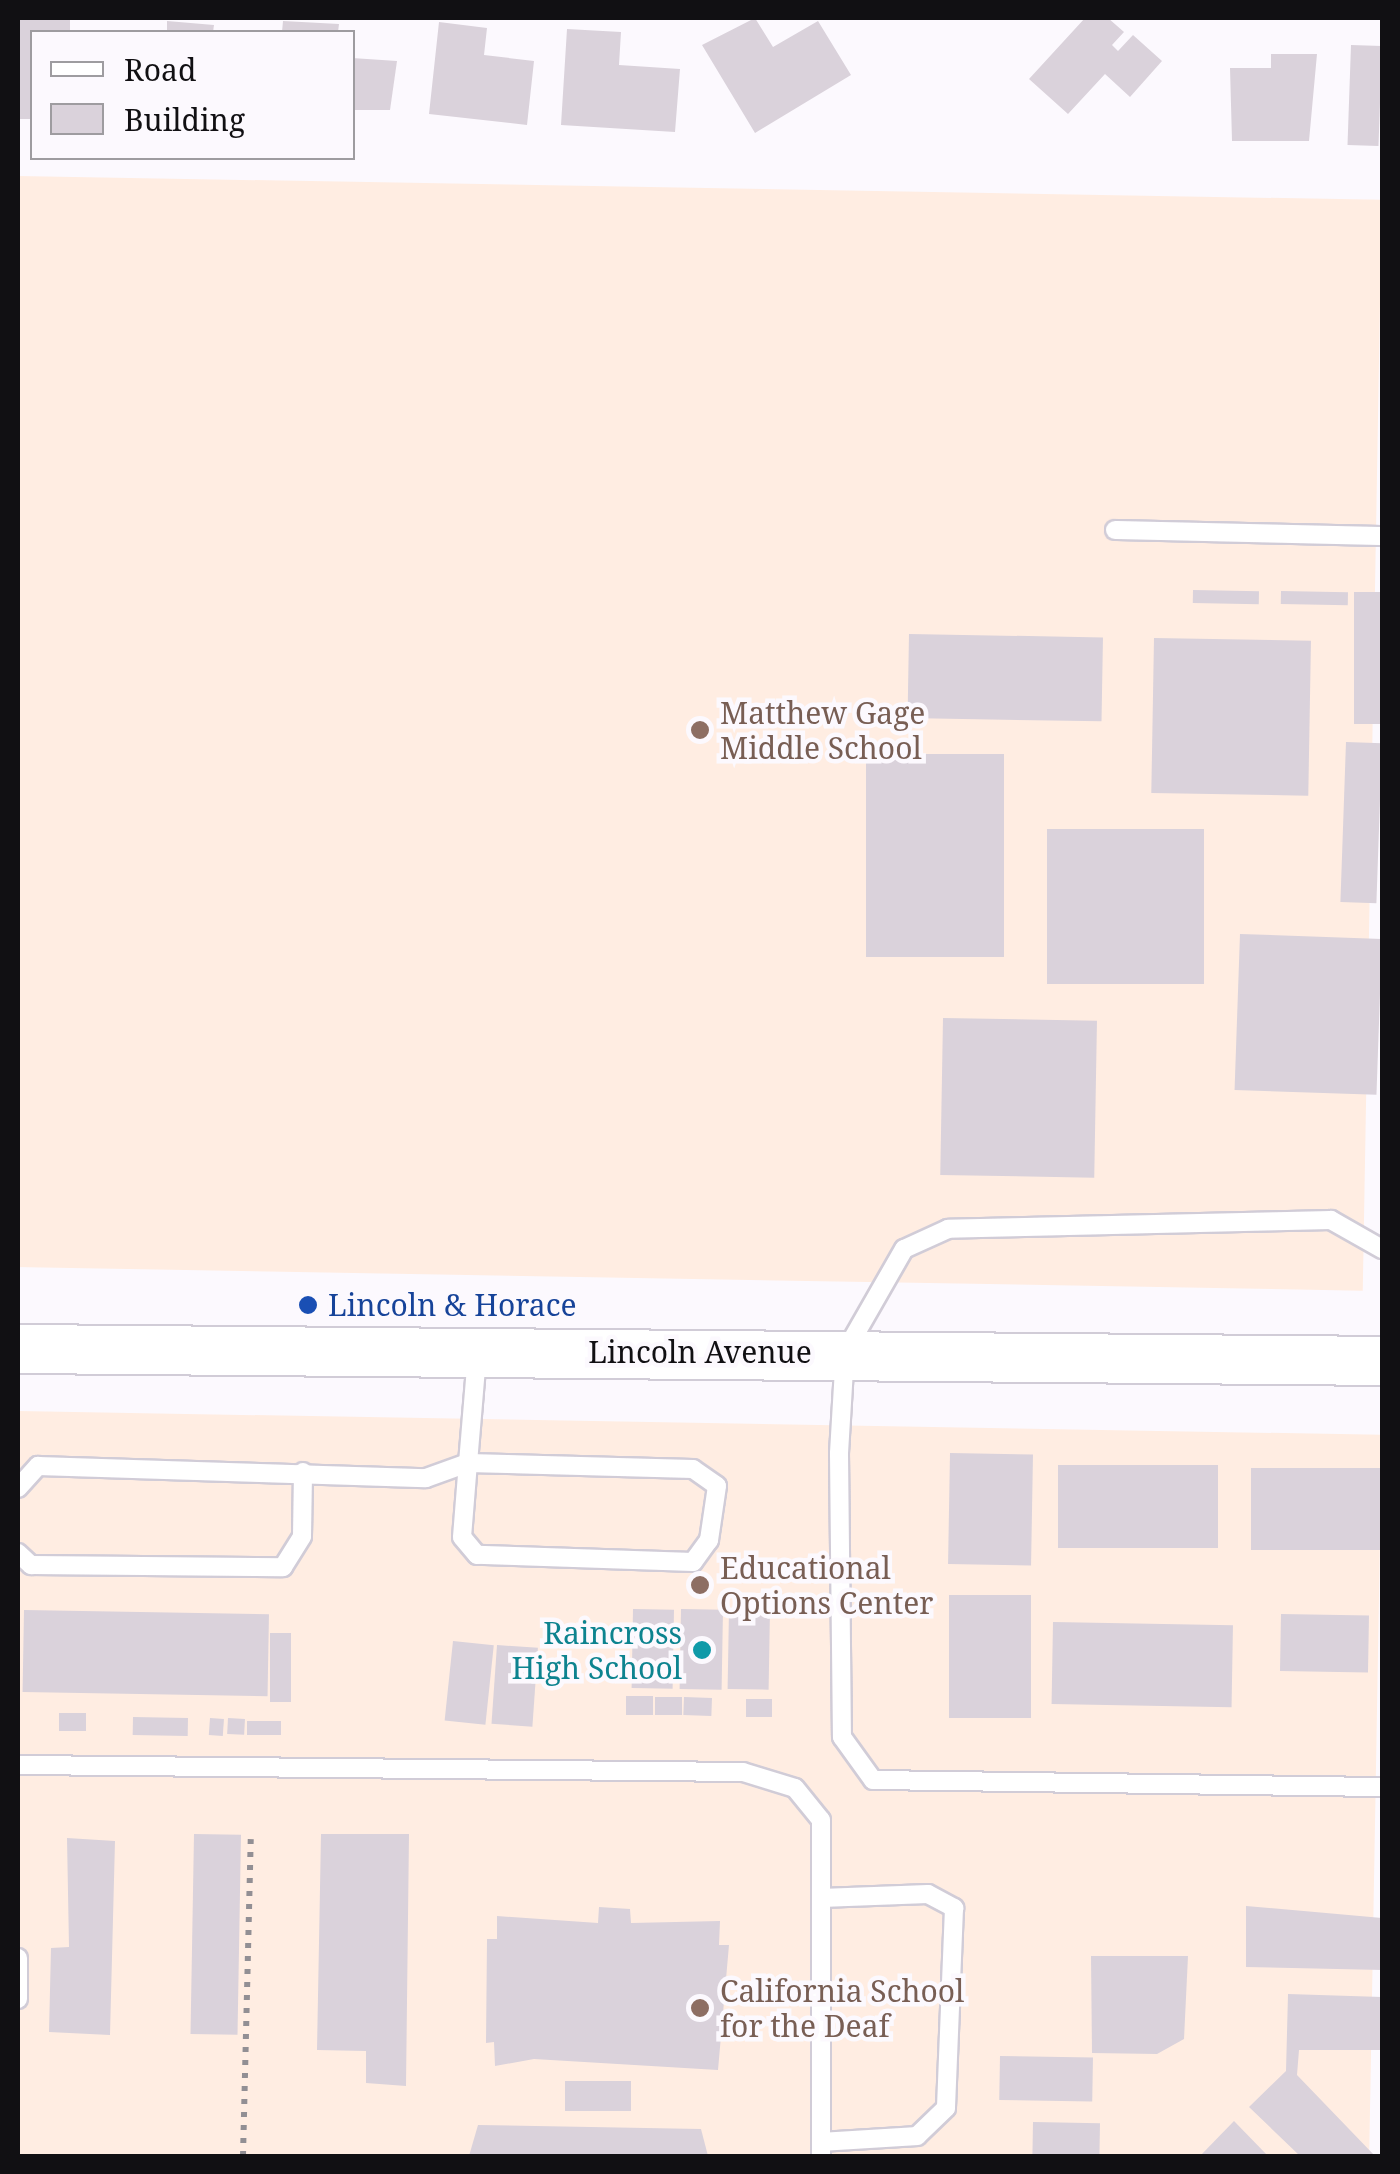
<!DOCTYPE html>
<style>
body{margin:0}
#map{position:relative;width:1400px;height:2174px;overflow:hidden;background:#fcf9fe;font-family:"Noto Serif",serif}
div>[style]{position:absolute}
.education>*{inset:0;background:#ffede2;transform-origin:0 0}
.building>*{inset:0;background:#dad2db;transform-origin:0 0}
.path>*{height:6px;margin-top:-3px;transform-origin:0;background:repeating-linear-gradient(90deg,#928f94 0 5px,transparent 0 13px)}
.roads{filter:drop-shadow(2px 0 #d1ccd7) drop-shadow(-2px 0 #d1ccd7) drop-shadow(0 2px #d1ccd7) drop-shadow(0 -2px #d1ccd7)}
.lane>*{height:18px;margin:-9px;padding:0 9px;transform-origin:9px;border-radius:9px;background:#fff}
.secondary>*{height:48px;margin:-24px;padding:0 24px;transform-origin:24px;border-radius:24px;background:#fff}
.dots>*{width:28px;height:28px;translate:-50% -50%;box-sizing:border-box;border:5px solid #fcf9fe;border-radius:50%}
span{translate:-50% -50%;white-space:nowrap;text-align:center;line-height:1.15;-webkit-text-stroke:9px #fcf9fe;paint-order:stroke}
.education-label{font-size:30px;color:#785e54}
.left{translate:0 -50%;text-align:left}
.transit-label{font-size:30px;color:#164399}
.street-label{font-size:30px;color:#111013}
.culture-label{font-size:30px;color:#0d838f}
.right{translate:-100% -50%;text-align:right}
.frame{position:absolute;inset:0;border:20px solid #111013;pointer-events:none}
.legend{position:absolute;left:30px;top:30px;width:325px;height:130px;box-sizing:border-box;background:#fcf9fe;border:2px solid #9e9ca0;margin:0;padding:12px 18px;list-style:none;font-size:30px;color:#111013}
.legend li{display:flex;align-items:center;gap:20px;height:50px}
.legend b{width:50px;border:2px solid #9e9ca0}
</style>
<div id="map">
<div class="education">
<i style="left:18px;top:176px;width:1364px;height:1091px;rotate:1deg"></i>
<i style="left:18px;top:1411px;width:1364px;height:745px;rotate:1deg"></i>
</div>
<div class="building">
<i style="clip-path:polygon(18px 18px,70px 19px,70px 32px,32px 32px,32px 119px,18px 119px)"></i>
<i style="clip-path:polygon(755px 18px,773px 47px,818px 21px,851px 75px,755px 133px,702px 45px)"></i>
<i style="clip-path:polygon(1085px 18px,1108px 18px,1124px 32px,1112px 45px,1118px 51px,1133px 35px,1162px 61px,1130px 97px,1105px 74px,1068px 114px,1029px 79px)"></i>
<i style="clip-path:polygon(167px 21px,214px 25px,213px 32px,167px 32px)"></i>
<i style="clip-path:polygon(283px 21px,339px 24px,338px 32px,282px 32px)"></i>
<i style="clip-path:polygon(439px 22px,487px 28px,484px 55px,534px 61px,527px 125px,429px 114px)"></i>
<i style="clip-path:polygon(567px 29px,621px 32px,619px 65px,680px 69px,675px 132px,561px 125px)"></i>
<i style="left:1351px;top:45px;width:31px;height:100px;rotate:2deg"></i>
<i style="clip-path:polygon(1271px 54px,1317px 54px,1309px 141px,1232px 141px,1230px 68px,1271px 68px)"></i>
<i style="clip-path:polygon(352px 58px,397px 61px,390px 110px,352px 110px)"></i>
<i style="left:1193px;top:590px;width:66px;height:13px;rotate:1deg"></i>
<i style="left:1281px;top:591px;width:67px;height:13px;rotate:1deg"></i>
<i style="left:1354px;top:592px;width:28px;height:132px"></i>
<i style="left:909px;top:634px;width:194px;height:84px;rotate:1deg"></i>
<i style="left:1154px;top:638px;width:157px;height:155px;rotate:1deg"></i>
<i style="left:1346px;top:742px;width:36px;height:160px;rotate:2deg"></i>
<i style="left:866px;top:754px;width:138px;height:203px"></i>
<i style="left:1047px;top:829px;width:157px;height:155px"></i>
<i style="left:1240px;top:934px;width:142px;height:156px;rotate:2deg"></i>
<i style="left:943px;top:1018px;width:154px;height:157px;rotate:1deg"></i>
<i style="left:950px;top:1453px;width:83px;height:111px;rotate:1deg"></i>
<i style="left:1058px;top:1465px;width:160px;height:83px"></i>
<i style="left:1251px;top:1468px;width:131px;height:82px"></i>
<i style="left:949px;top:1595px;width:82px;height:123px"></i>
<i style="left:633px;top:1609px;width:41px;height:79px;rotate:1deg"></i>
<i style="left:681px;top:1609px;width:42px;height:80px;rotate:1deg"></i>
<i style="left:729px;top:1609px;width:41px;height:80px;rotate:1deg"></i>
<i style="left:24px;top:1610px;width:245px;height:82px;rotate:1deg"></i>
<i style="left:1281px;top:1614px;width:88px;height:57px;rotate:1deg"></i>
<i style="left:1053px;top:1622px;width:180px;height:82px;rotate:1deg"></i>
<i style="left:270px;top:1633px;width:21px;height:69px"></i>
<i style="left:453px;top:1641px;width:41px;height:80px;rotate:6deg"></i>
<i style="left:497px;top:1645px;width:41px;height:79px;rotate:4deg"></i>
<i style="left:626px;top:1696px;width:27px;height:19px"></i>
<i style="left:655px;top:1697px;width:27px;height:18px"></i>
<i style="left:684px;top:1697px;width:28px;height:18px;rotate:2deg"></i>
<i style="left:746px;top:1699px;width:26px;height:18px"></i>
<i style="left:59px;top:1713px;width:27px;height:18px"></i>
<i style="left:133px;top:1717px;width:55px;height:18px;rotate:1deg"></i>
<i style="left:210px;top:1718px;width:14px;height:17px;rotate:4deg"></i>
<i style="left:228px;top:1718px;width:17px;height:16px;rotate:3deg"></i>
<i style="left:247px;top:1721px;width:34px;height:14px"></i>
<i style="left:194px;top:1834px;width:47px;height:200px;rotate:1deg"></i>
<i style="clip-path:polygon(321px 1834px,409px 1834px,406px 2086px,366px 2083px,366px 2051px,317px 2050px)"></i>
<i style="clip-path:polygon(67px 1838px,115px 1841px,110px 2035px,49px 2032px,51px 1948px,69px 1947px)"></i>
<i style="clip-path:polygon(1246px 1906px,1382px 1918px,1382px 1970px,1246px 1967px)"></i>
<i style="clip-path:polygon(599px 1907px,630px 1909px,631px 1923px,720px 1921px,719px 1945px,729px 1945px,718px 2070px,534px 2059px,495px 2066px,494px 2042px,486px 2043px,487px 1939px,497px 1939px,497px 1916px,598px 1923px)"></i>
<i style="clip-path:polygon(1091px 1956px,1188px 1956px,1184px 2039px,1157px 2054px,1092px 2053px)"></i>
<i style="clip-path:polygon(1288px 1994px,1382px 1997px,1382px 2050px,1299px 2050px,1297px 2075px,1375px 2156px,1300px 2156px,1249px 2107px,1286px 2071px)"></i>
<i style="left:1000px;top:2056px;width:93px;height:44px;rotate:1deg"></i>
<i style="left:565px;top:2081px;width:66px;height:30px"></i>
<i style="clip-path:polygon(1234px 2121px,1268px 2156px,1200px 2156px)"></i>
<i style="left:1033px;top:2122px;width:67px;height:34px;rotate:1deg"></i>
<i style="clip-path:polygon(478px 2125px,701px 2129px,708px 2156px,469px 2156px)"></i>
</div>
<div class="path">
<i style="left:243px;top:2156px;width:317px;rotate:-88.6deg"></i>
</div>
<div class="roads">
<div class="lane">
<i style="left:1115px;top:530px;width:267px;rotate:1.3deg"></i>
<i style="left:1382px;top:1249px;width:59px;rotate:-150.4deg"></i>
<i style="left:1331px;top:1220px;width:383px;rotate:178.7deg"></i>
<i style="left:948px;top:1229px;width:48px;rotate:155.6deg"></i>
<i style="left:904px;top:1249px;width:119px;rotate:119.8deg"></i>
<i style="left:845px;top:1352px;width:102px;rotate:93.4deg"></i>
<i style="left:839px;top:1454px;width:283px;rotate:89.4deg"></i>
<i style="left:842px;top:1737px;width:53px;rotate:54.2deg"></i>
<i style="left:873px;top:1780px;width:509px;rotate:0.79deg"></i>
<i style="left:18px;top:1488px;width:30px;rotate:-48deg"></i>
<i style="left:38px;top:1466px;width:388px;rotate:1.8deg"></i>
<i style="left:426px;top:1478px;width:45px;rotate:-19.7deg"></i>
<i style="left:468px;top:1463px;width:225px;rotate:1.5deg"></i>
<i style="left:693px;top:1469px;width:29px;rotate:35deg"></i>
<i style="left:717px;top:1486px;width:55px;rotate:98.4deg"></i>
<i style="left:709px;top:1540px;width:27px;rotate:126deg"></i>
<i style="left:693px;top:1562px;width:216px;rotate:-178.1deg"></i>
<i style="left:477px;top:1555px;width:23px;rotate:-130deg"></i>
<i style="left:462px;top:1537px;width:74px;rotate:-85.4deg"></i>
<i style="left:468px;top:1463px;width:107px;rotate:-85.2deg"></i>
<i style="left:18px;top:1553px;width:18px;rotate:43deg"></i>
<i style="left:31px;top:1565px;width:252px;rotate:0.5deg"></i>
<i style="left:283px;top:1567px;width:36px;rotate:-58deg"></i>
<i style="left:302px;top:1536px;width:64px;rotate:-89.1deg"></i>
<i style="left:18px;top:1765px;width:725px;rotate:0.55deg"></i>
<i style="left:743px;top:1772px;width:54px;rotate:17.1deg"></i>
<i style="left:795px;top:1788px;width:41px;rotate:50.9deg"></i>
<i style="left:821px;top:1820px;width:336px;rotate:90deg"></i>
<i style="left:821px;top:1898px;width:107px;rotate:-2.1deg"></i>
<i style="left:928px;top:1894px;width:30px;rotate:28deg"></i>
<i style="left:954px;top:1908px;width:200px;rotate:92.3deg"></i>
<i style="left:946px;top:2108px;width:40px;rotate:136deg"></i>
<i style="left:917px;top:2136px;width:96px;rotate:176.4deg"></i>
<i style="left:18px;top:1958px;width:41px;rotate:90deg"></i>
</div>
<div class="secondary">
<i style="left:18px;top:1349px;width:1364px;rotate:0.5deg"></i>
</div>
</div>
<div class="dots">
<i style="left:700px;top:730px;background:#8d6e63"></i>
<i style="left:308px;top:1305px;background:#1a4fb4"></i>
<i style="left:700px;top:1585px;background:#8d6e63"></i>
<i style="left:702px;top:1650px;background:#0f9aa8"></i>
<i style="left:700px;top:2008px;background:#8d6e63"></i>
</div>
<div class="education-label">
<span class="left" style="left:720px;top:730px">Matthew Gage<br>Middle School</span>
<span class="left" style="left:720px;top:1585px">Educational<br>Options Center</span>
<span class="left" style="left:720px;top:2008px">California School<br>for the Deaf</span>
</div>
<div class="transit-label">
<span class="left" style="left:328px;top:1305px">Lincoln &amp; Horace</span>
</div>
<div class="street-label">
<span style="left:700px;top:1352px">Lincoln Avenue</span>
</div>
<div class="culture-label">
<span class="right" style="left:682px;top:1650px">Raincross<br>High School</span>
</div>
<div class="frame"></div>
<ul class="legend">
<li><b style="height:12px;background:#fff"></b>Road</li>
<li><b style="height:28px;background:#dad2db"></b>Building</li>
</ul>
</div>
